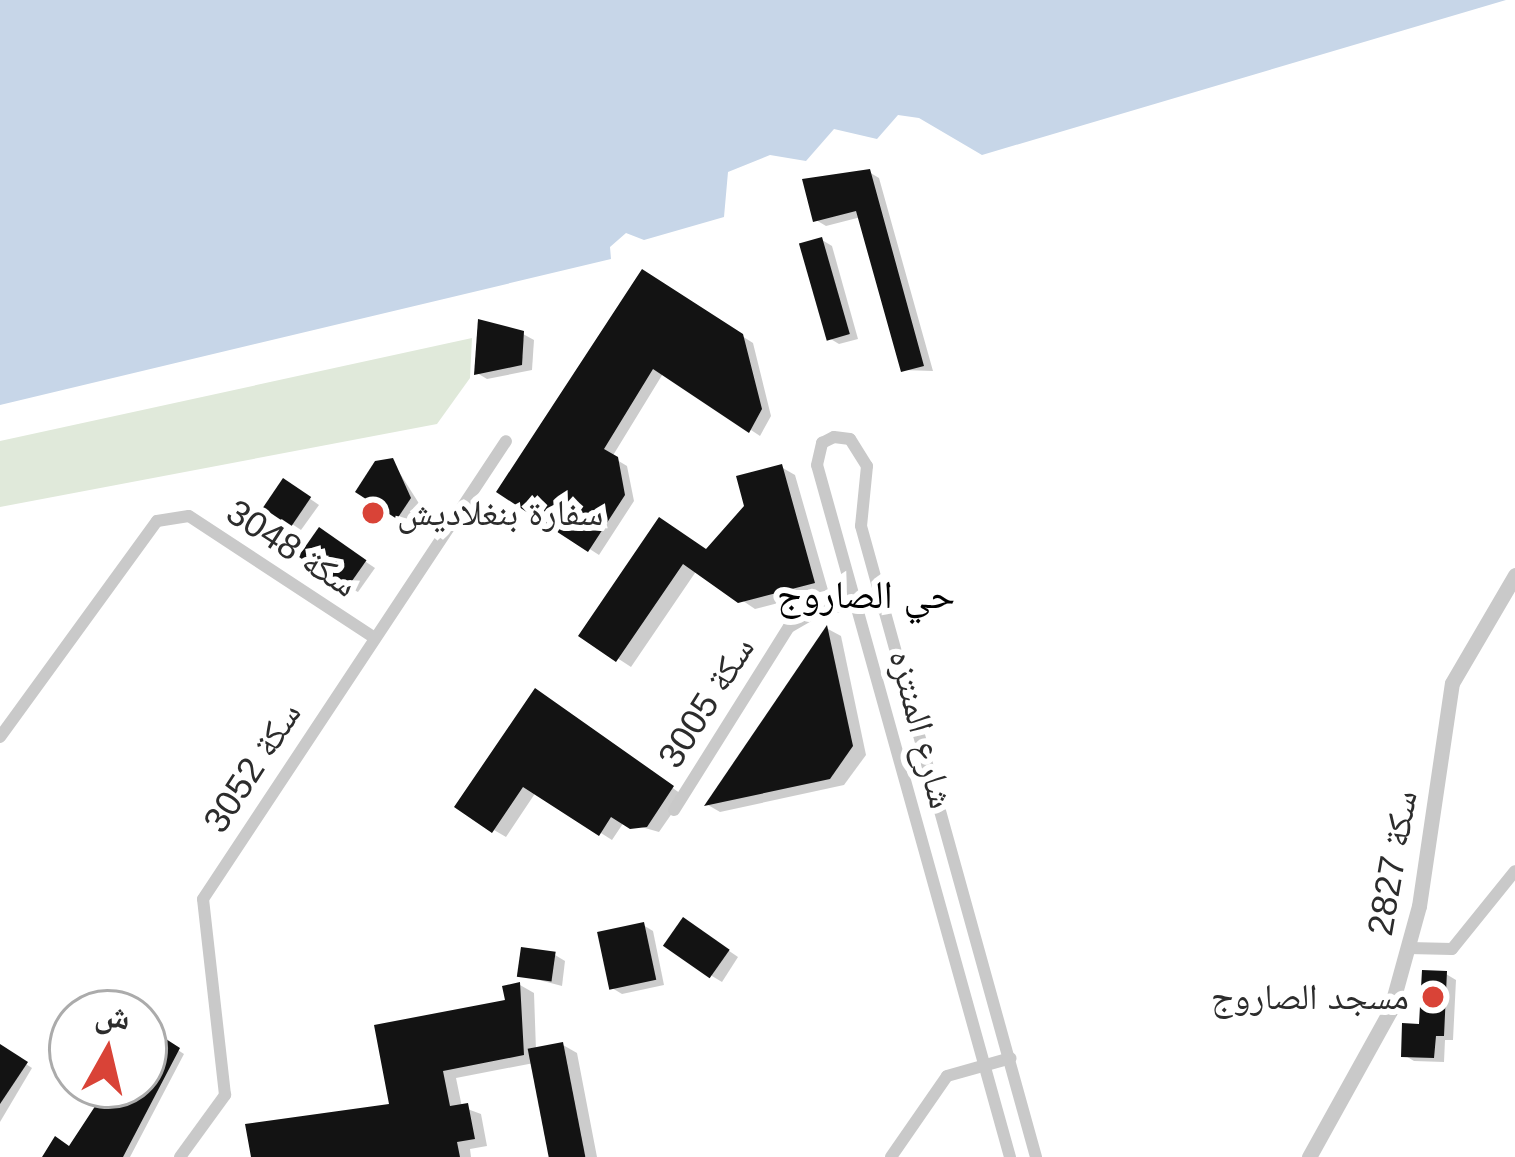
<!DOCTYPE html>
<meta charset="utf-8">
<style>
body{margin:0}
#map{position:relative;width:1515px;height:1157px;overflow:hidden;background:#fff;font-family:Arial,"Noto Naskh Arabic",sans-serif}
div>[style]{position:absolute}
.green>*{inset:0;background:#e0e9da}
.water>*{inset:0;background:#c7d6e8}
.shadow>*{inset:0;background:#0003}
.building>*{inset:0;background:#131313;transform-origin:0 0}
.minor>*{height:12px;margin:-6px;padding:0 6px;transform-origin:6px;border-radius:6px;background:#c9c9c9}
.tertiary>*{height:15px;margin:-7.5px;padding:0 7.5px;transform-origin:7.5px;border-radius:7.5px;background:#c9c9c9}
.dots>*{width:33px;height:33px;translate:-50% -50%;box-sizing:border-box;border:6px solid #fff;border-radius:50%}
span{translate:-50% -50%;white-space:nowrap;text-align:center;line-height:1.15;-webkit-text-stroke:12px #fff;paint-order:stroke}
.poi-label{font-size:36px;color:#2c2c2c}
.left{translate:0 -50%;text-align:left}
.right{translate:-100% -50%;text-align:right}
.street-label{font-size:36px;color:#2c2c2c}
.neighbourhood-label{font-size:39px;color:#000}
.north{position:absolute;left:48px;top:989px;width:120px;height:120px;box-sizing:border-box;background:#fff;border:3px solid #ababab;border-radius:50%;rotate:8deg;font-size:33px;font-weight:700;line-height:48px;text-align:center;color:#2c2c2c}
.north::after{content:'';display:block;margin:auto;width:42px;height:54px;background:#d94337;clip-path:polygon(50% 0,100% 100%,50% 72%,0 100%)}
</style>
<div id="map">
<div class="green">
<i style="clip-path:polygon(472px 338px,470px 378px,437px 424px,0 507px,0 441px)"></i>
</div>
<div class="water">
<i style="clip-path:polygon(0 0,1506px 0,982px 155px,919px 118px,898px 115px,877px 139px,834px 129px,806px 161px,770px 155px,728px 172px,724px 217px,644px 240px,626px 233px,610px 247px,611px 259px,0 405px)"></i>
</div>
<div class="shadow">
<i style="clip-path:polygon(869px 172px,879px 178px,933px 371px,903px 370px,861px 217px,826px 226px,816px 220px)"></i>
<i style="clip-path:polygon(822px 240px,832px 246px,858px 339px,839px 344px,829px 338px)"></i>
<i style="clip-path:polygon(643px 273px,753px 343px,771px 416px,760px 436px,664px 372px,612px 457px,627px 466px,634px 501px,599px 555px,500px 491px)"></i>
<i style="clip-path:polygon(523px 334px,534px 340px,532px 370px,487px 379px,477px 373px)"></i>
<i style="clip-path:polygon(392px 461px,420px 505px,409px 522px,359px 491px)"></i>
<i style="clip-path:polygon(781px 467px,795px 475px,828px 590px,755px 609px,697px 570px,631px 667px,582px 635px,660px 521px,708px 552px)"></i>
<i style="clip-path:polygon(293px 487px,319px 505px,301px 530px,292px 524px)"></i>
<i style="clip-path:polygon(329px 537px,375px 568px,358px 592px,348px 587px)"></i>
<i style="clip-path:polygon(828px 629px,841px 636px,866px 755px,844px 785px,720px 812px,708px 805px)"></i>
<i style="clip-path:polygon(547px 699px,684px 796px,659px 832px,624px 822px,612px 840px,536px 792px,506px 837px,494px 830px)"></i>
<i style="clip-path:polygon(643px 925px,653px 931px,664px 985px,622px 994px,612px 988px)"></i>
<i style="clip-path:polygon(694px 927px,738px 957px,722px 982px,712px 976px)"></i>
<i style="clip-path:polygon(555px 955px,565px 961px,562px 986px,520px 975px)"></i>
<i style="clip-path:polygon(1446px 974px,1456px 980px,1453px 1040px,1445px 1040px,1444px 1062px,1414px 1061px,1404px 1055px)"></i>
<i style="clip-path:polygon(520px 985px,534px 993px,536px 1050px,563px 1045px,577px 1053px,597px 1157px,553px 1157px,534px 1063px,456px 1078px,462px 1107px,481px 1114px,487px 1146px,470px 1149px,471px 1157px,254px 1157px,392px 1106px)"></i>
<i style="clip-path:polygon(144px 1028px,184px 1054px,130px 1157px,45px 1157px,70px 1149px,110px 1085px,144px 1085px)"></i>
<i style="clip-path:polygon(0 1047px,32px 1068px,0 1122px)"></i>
</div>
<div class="building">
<i style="clip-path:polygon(870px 169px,924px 366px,901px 372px,856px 211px,813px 222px,802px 179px)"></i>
<i style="left:822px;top:237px;width:101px;height:24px;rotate:74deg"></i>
<i style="clip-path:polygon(642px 269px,743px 334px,762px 409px,749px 433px,653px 369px,604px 449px,618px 457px,625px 495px,588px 552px,496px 492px)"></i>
<i style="clip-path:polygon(478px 319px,524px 331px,522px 365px,474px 375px)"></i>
<i style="clip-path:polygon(393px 458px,411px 498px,397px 519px,355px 492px,375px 461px)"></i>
<i style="clip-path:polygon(782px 464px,815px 583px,738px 603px,683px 564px,616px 662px,578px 636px,659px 517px,706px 549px,744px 506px,736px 476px)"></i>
<i style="left:283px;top:478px;width:34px;height:36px;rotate:34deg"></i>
<i style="left:319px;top:527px;width:58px;height:36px;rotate:35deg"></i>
<i style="clip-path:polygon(827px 625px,853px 746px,830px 779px,704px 806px)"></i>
<i style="clip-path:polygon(535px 688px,674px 786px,647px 827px,630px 829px,611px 817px,599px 836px,523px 787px,492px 833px,454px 807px)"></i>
<i style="left:683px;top:917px;width:57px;height:35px;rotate:35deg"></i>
<i style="left:644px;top:922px;width:59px;height:48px;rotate:78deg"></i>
<i style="left:521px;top:947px;width:35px;height:30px;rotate:8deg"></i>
<i style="clip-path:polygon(1422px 970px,1447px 971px,1444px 1036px,1436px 1036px,1434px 1058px,1401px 1057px,1402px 1023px,1419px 1024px)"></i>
<i style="clip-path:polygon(520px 982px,524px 1055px,443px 1071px,450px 1106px,468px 1103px,475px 1139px,457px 1142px,460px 1157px,251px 1157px,245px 1124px,389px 1104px,374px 1025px,505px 1000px,502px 986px)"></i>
<i style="clip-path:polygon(144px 1025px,180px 1048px,123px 1157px,42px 1157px,55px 1136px,69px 1146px,109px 1085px,144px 1085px)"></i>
<i style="left:563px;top:1042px;width:117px;height:36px;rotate:79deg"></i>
<i style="clip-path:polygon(0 1044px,28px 1062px,0 1104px)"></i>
</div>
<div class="minor">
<i style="left:0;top:737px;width:267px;rotate:-54deg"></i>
<i style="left:157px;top:521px;width:32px;rotate:-9deg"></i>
<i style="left:189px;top:516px;width:220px;rotate:33.3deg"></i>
<i style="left:674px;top:810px;width:216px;rotate:-57.9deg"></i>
<i style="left:789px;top:627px;width:34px;rotate:-30deg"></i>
<i style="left:819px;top:610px;width:38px;rotate:-11deg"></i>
<i style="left:856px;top:603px;width:29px;rotate:12deg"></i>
<i style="left:1409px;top:948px;width:43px;rotate:1.3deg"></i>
<i style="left:1452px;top:949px;width:100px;rotate:-51.1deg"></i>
<i style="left:180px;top:1157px;width:77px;rotate:-54deg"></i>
<i style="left:225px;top:1095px;width:197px;rotate:-96.4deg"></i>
<i style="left:203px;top:899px;width:549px;rotate:-56.51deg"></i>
<i style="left:891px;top:1157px;width:98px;rotate:-55.3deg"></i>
<i style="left:947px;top:1076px;width:66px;rotate:-15.7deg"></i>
<i style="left:1010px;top:1157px;width:718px;rotate:-105.58deg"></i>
<i style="left:817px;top:465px;width:23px;rotate:-77deg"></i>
<i style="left:822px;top:443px;width:13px;rotate:-27deg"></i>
<i style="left:834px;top:437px;width:16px;rotate:7deg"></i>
<i style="left:850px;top:439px;width:32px;rotate:58deg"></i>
<i style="left:867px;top:466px;width:60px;rotate:95.7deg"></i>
<i style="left:861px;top:526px;width:655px;rotate:74.5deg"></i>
</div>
<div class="tertiary">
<i style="left:1309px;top:1157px;width:167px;rotate:-61deg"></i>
<i style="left:1390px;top:1011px;width:109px;rotate:-74.6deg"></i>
<i style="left:1419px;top:906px;width:225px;rotate:-81.6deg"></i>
<i style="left:1452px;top:683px;width:125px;rotate:-59.7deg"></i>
</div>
<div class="dots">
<i style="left:373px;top:513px;background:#d94337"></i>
<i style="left:1433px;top:997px;background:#d94337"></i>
</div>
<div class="poi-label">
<span class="left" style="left:397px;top:513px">سفارة بنغلاديش</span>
<span class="right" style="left:1409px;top:997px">مسجد الصاروج</span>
</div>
<div class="street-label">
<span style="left:292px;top:548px;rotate:33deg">سكة 3048</span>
<span style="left:706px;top:702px;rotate:-58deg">سكة 3005</span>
<span style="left:922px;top:729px;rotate:75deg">شارع المنتزه</span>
<span style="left:252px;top:767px;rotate:-57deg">سكة 3052</span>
<span style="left:1392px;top:863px;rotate:-80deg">سكة 2827</span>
</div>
<div class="neighbourhood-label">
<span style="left:866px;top:595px">حي الصاروج</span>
</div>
<div class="north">ش</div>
</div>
